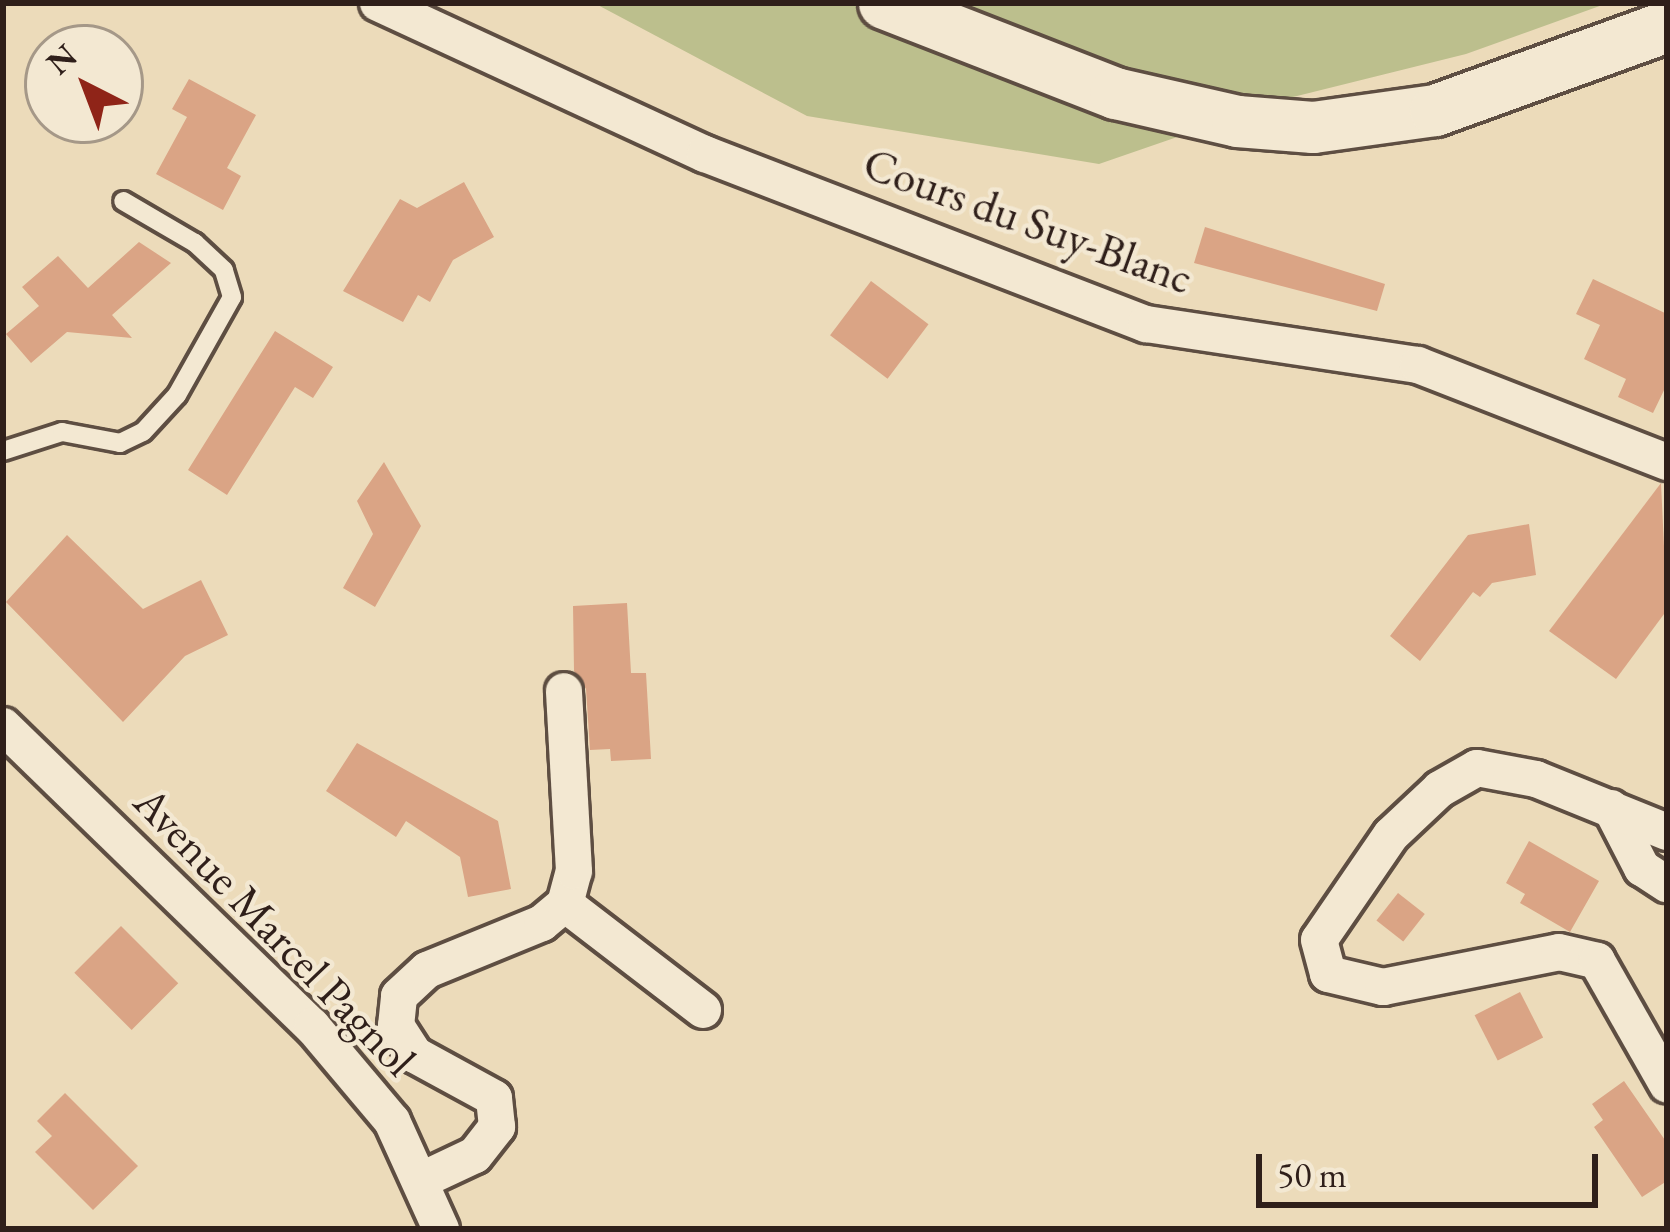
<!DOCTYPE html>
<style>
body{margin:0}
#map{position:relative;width:1670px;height:1232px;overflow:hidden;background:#ecdbba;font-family:"EB Garamond",serif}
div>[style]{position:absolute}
.green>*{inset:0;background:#bcbf8d}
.building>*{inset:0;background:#daa485;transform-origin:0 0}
.roads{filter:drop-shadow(3px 0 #5e4e42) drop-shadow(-3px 0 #5e4e42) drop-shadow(0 3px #5e4e42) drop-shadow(0 -3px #5e4e42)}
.lane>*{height:18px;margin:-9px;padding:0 9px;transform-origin:9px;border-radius:9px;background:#f3e8d2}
.street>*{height:36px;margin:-18px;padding:0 18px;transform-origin:18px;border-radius:18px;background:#f3e8d2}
.secondary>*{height:51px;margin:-25.5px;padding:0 25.5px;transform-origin:25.5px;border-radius:25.5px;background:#f3e8d2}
span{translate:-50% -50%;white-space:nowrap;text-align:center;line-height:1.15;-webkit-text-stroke:9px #f3e8d2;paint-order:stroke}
.street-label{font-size:45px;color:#2f1f1a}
.frame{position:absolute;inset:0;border:6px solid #2f1f1a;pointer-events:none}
.north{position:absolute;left:24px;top:24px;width:120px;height:120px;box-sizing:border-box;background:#f3e8d2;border:3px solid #a59888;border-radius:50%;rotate:318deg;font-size:33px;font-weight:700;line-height:48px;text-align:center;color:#2f1f1a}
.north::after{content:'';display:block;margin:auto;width:42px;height:54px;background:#8f2418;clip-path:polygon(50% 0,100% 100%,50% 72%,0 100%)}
.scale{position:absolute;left:1256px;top:1154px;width:342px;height:54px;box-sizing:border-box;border:6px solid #2f1f1a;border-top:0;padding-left:15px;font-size:36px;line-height:42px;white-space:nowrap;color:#2f1f1a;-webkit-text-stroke:9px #f3e8d2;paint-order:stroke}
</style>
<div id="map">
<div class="green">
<i style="clip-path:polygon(594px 3px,1608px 3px,1466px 54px,1293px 97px,1099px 164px,807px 116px)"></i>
</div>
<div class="building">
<i style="clip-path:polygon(189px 79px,256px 115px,227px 168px,241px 176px,223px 210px,156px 174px,187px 117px,172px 109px)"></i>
<i style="clip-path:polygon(464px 182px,494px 237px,453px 260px,430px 302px,418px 295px,403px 322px,343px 291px,400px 199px,417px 208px)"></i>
<i style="clip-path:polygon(1205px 227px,1385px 284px,1377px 311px,1194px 263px)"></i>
<i style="clip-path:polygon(139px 242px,171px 263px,112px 315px,132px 338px,67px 332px,31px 363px,6px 334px,39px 306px,22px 287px,58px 256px,88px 288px)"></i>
<i style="clip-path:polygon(1593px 279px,1667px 314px,1667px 384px,1653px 413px,1618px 397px,1626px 379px,1584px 359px,1600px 325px,1576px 314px)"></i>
<i style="left:871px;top:281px;width:72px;height:68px;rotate:37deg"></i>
<i style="clip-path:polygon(275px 331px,333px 367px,313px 398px,295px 387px,227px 495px,188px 470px)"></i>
<i style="clip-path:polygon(384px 462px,421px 526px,375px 607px,343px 588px,373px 534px,357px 501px)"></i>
<i style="clip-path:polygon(1661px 483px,1667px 610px,1616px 679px,1549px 631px)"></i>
<i style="clip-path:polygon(1529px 524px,1536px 575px,1492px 583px,1480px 597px,1473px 592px,1420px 661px,1390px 636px,1468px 535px)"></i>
<i style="clip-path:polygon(67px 535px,143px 609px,201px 580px,228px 635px,185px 656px,123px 722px,6px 602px)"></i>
<i style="clip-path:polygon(627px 603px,631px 673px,646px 673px,651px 759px,611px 761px,610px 749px,590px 750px,586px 689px,574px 671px,573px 606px)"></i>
<i style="clip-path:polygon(357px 743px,498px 821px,511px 889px,468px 897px,460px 857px,406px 821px,396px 837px,326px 791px)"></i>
<i style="clip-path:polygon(1529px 841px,1599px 881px,1570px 932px,1520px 903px,1525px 894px,1506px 883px)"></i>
<i style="left:1398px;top:893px;width:34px;height:35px;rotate:38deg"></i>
<i style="left:121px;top:926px;width:81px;height:66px;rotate:45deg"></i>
<i style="left:1520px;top:992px;width:51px;height:51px;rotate:63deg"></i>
<i style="clip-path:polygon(1624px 1081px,1667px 1143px,1667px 1181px,1642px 1197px,1594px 1127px,1603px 1120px,1592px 1104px)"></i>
<i style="clip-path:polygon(65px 1093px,138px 1166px,93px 1210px,35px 1152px,52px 1136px,37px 1121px)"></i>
</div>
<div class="roads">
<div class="lane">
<i style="left:3px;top:451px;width:62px;rotate:-17.9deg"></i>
<i style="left:62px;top:432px;width:59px;rotate:10.7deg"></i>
<i style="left:120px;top:443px;width:25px;rotate:-26deg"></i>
<i style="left:143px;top:432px;width:50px;rotate:-47.4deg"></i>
<i style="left:177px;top:395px;width:112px;rotate:-60.7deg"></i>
<i style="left:232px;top:297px;width:28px;rotate:-107deg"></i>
<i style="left:224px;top:270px;width:40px;rotate:-137deg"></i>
<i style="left:195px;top:243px;width:83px;rotate:-149.7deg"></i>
</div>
<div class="street">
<i style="left:378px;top:3px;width:360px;rotate:24.8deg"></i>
<i style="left:705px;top:154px;width:473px;rotate:21.1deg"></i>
<i style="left:1146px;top:324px;width:275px;rotate:8.6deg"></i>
<i style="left:1418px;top:365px;width:267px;rotate:21.3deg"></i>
<i style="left:3px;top:726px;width:431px;rotate:44.2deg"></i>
<i style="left:312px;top:1026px;width:124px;rotate:49.9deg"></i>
<i style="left:392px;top:1121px;width:119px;rotate:65.6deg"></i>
<i style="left:1611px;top:808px;width:68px;rotate:62.7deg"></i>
<i style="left:1642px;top:868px;width:30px;rotate:33deg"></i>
<i style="left:1667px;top:832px;width:141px;rotate:-158deg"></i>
<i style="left:1536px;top:779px;width:60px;rotate:-169.4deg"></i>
<i style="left:1477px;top:768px;width:43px;rotate:150.4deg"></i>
<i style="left:1440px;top:789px;width:67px;rotate:136.8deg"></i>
<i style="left:1391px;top:835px;width:127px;rotate:124.4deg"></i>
<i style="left:1319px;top:940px;width:35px;rotate:75deg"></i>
<i style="left:1328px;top:974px;width:57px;rotate:13.3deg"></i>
<i style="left:1383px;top:987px;width:179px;rotate:-11.2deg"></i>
<i style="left:1559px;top:952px;width:39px;rotate:13deg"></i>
<i style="left:1597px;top:961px;width:142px;rotate:60.4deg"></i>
<i style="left:565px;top:904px;width:174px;rotate:37.5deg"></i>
<i style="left:424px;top:1179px;width:56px;rotate:-25.2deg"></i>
<i style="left:475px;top:1155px;width:36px;rotate:-52deg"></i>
<i style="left:497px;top:1127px;width:29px;rotate:-96deg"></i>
<i style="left:494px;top:1098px;width:90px;rotate:-151.4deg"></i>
<i style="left:415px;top:1055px;width:35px;rotate:-123deg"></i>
<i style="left:396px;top:1026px;width:30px;rotate:-84deg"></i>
<i style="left:399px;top:996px;width:38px;rotate:-43deg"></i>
<i style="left:427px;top:970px;width:124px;rotate:-22.2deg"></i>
<i style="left:542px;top:923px;width:30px;rotate:-40deg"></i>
<i style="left:565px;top:904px;width:34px;rotate:-75deg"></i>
<i style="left:574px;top:871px;width:180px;rotate:-93.2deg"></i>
</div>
<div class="secondary">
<i style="left:884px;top:3px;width:248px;rotate:21.3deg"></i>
<i style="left:1115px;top:93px;width:125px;rotate:12.9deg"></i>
<i style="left:1237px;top:121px;width:76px;rotate:4.5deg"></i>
<i style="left:1313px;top:127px;width:123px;rotate:-7.9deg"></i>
<i style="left:1435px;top:110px;width:247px;rotate:-19.9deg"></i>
</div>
</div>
<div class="street-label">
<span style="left:1028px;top:221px;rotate:20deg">Cours du Suy-Blanc</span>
<span style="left:275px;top:931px;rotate:46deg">Avenue Marcel Pagnol</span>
</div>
<div class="frame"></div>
<div class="north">N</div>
<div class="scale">50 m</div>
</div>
